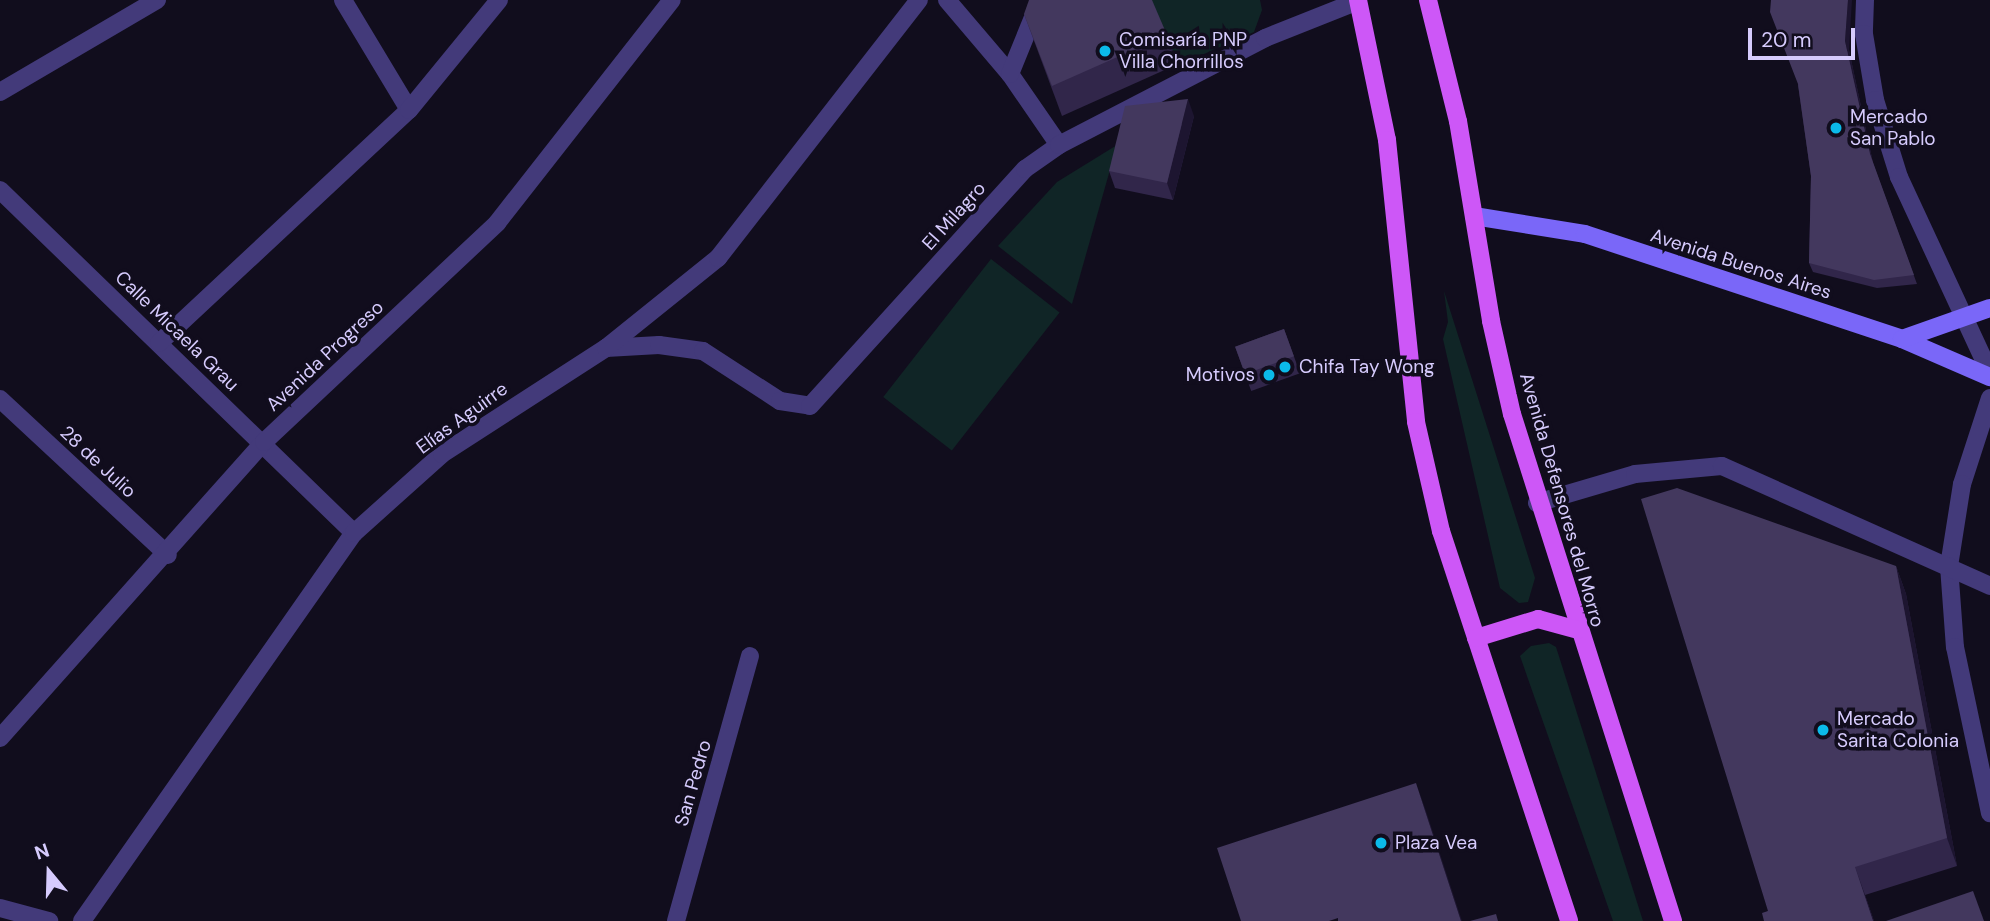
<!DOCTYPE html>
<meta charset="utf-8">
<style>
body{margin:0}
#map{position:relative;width:1990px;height:921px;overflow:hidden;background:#110d1d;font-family:"DM Sans",sans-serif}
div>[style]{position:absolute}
.green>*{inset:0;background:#102526;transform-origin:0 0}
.street>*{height:18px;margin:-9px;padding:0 9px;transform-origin:9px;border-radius:9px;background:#433a7a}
.secondary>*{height:18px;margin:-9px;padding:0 9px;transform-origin:9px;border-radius:9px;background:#7a67f8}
.primary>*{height:18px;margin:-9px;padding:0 9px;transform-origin:9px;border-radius:9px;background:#cd57f7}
.wall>*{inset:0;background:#31264a;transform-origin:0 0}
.shaded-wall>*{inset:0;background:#1d1530}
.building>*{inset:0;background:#43385e;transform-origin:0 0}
.dots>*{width:19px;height:19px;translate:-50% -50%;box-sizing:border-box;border:4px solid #110d1d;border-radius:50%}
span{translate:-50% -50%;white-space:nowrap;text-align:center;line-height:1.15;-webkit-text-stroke:7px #110d1d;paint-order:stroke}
.poi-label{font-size:19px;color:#d6cbfd}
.left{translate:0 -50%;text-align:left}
.right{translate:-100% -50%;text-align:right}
.street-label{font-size:19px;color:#d6cbfd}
.north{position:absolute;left:14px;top:837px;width:70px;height:70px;-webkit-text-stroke:5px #110d1d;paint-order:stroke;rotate:341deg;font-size:19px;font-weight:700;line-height:28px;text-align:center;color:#d6cbfd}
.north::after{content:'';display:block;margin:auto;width:24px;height:32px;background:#d6cbfd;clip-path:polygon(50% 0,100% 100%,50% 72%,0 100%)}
.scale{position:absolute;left:1748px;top:28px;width:107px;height:32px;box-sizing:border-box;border:4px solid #d6cbfd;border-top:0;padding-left:9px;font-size:21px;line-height:24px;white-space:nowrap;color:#d6cbfd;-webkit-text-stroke:5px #110d1d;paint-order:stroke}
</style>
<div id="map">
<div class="green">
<i style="clip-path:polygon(1149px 0,1260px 0,1262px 10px,1254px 32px,1179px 65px)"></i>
<i style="clip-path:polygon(1117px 145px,1072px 304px,998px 246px,1057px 182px)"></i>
<i style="left:991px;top:259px;width:87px;height:175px;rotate:38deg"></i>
<i style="clip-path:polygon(1444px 291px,1535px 578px,1528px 602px,1519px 603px,1500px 588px,1443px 339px,1448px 322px)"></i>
<i style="clip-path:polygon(1549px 643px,1556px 647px,1643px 921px,1613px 921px,1520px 656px,1531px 646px)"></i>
</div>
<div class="street">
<i style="left:343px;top:0;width:128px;rotate:59deg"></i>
<i style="left:947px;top:0;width:97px;rotate:49.6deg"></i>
<i style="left:1010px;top:74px;width:86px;rotate:55.4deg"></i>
<i style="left:1865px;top:0;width:34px;rotate:92deg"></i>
<i style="left:1864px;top:34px;width:67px;rotate:80.5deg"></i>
<i style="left:1875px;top:100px;width:81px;rotate:72.7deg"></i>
<i style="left:1899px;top:177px;width:216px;rotate:65.1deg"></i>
<i style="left:1010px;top:74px;width:80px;rotate:-67.9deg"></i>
<i style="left:0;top:92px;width:182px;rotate:-30.4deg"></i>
<i style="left:0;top:190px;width:493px;rotate:44.1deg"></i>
<i style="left:159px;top:343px;width:342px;rotate:-43deg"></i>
<i style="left:409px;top:110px;width:142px;rotate:-50.7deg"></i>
<i style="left:606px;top:348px;width:53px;rotate:-3.2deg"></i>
<i style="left:659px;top:345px;width:44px;rotate:7.8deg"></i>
<i style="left:703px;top:351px;width:92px;rotate:33deg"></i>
<i style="left:780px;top:401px;width:30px;rotate:9deg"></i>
<i style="left:810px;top:406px;width:320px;rotate:-47.8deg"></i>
<i style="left:1025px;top:169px;width:42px;rotate:-35.2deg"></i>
<i style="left:1059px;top:145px;width:232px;rotate:-27.4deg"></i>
<i style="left:1265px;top:38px;width:100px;rotate:-21.7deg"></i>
<i style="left:1990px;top:398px;width:90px;rotate:108deg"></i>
<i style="left:1962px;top:484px;width:83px;rotate:99deg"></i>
<i style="left:1949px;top:566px;width:81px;rotate:85.8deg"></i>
<i style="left:1955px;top:647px;width:170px;rotate:78.1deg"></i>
<i style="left:0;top:399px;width:229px;rotate:42.9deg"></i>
<i style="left:1537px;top:503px;width:102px;rotate:-16.5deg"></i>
<i style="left:1635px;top:474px;width:87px;rotate:-5.3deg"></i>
<i style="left:1722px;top:466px;width:294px;rotate:24.1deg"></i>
<i style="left:0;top:738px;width:397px;rotate:-48.3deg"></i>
<i style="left:264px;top:442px;width:320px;rotate:-43.2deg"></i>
<i style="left:497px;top:223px;width:283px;rotate:-51.9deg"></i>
<i style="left:0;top:908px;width:51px;rotate:14.9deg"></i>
<i style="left:82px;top:921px;width:474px;rotate:-55deg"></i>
<i style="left:354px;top:533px;width:118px;rotate:-41.9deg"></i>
<i style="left:442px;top:454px;width:195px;rotate:-32.9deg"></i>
<i style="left:606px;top:348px;width:144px;rotate:-38.8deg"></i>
<i style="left:718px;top:258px;width:327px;rotate:-52.1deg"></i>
<i style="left:676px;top:921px;width:275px;rotate:-74.4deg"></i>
</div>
<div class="secondary">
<i style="left:1474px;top:216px;width:112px;rotate:9.2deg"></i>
<i style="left:1585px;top:234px;width:334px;rotate:18.3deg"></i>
<i style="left:1902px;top:339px;width:96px;rotate:23.4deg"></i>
<i style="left:1902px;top:339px;width:93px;rotate:-19.4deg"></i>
</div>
<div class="primary">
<i style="left:1358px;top:0;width:143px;rotate:78.3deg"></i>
<i style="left:1387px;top:140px;width:283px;rotate:84.1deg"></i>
<i style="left:1416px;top:422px;width:112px;rotate:77.1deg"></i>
<i style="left:1441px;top:531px;width:410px;rotate:71.8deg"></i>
<i style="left:1428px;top:0;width:125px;rotate:76.1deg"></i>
<i style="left:1458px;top:121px;width:203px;rotate:80.6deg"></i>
<i style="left:1491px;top:321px;width:95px;rotate:77.3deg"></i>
<i style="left:1512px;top:414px;width:532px;rotate:72.38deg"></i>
<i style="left:1476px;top:638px;width:65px;rotate:-17deg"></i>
<i style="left:1538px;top:619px;width:41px;rotate:15.4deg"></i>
</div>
<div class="wall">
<i style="clip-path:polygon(1024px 14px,1167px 35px,1178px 64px,1062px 116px)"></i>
<i style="clip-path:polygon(1849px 50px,1873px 163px,1917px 284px,1877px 288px,1813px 272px,1809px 263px,1811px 176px,1798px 85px)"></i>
<i style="clip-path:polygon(1194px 116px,1173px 200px,1115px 188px,1109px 171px)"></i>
<i style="left:1284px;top:329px;width:47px;height:52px;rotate:70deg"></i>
<i style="clip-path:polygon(1896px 566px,1906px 594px,1957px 866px,1865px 895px,1874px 921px,1764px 921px)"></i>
</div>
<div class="shaded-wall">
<i style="clip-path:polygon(1848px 0,1852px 0,1849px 50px,1873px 163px,1870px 154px,1845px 41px)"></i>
<i style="clip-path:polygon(1188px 99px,1194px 116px,1173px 200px,1167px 183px)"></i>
<i style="clip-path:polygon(1896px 566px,1906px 594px,1957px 866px,1947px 838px)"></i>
<i style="clip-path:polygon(1416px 783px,1426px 811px,1462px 921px,1461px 921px)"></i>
<i style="clip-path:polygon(1855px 867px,1865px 895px,1874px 921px,1873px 921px)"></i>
</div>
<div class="building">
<i style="clip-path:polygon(1029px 0,1152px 0,1167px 35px,1052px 86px,1024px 14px)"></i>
<i style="clip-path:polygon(1771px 0,1848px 0,1845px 41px,1870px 154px,1914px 275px,1874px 280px,1809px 263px,1811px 176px,1798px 84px,1770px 12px)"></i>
<i style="clip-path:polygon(1188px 99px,1167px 183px,1109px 171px,1125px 106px)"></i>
<i style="left:1284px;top:329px;width:29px;height:52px;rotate:70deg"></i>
<i style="clip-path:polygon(1677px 488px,1896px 566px,1947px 838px,1855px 867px,1873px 921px,1764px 921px,1762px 913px,1768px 911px,1641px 499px)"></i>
<i style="clip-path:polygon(1416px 783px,1461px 921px,1338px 921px,1338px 918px,1329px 921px,1241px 921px,1217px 848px)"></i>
<i style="clip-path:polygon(1973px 891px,1984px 921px,1886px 921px)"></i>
<i style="clip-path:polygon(1496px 914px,1498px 921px,1470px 921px)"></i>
</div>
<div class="dots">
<i style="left:1105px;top:51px;background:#0bbae9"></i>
<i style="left:1836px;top:128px;background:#0bbae9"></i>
<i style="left:1285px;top:367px;background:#0bbae9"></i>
<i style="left:1269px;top:375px;background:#0bbae9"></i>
<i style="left:1823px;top:730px;background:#0bbae9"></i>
<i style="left:1381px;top:843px;background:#0bbae9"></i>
</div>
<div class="poi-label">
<span class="left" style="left:1119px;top:51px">Comisaría PNP<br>Villa Chorrillos</span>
<span class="left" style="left:1850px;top:128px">Mercado<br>San Pablo</span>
<span class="left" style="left:1299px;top:367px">Chifa Tay Wong</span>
<span class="right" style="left:1255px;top:375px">Motivos</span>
<span class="left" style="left:1837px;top:730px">Mercado<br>Sarita Colonia</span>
<span class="left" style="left:1395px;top:843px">Plaza Vea</span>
</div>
<div class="street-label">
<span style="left:954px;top:216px;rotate:-48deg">El Milagro</span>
<span style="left:1741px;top:264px;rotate:18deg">Avenida Buenos Aires</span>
<span style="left:177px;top:331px;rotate:44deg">Calle Micaela Grau</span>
<span style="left:325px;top:356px;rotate:-43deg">Avenida Progreso</span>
<span style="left:462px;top:418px;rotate:-36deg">Elías Aguirre</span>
<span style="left:98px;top:462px;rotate:43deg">28 de Julio</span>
<span style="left:1562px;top:500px;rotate:74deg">Avenida Defensores del Morro</span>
<span style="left:693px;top:783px;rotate:-74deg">San Pedro</span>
</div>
<div class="north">N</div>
<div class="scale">20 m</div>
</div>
